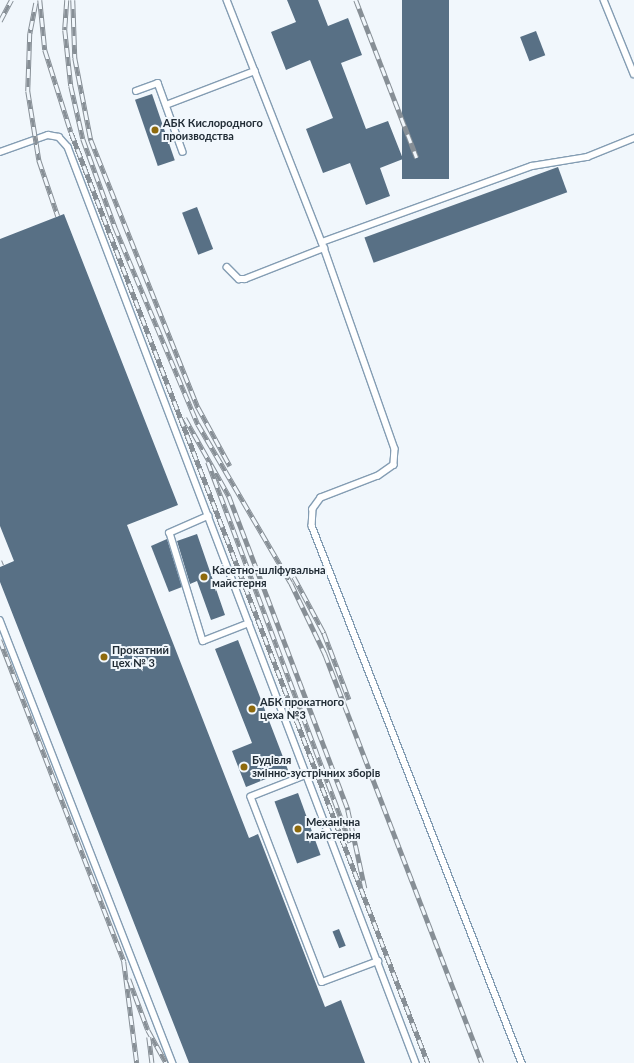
<!DOCTYPE html>
<meta charset="utf-8">
<style>
body{margin:0}
#map{position:relative;width:634px;height:1063px;overflow:hidden;background:#f1f7fc;font-family:Lato,sans-serif}
div>[style]{position:absolute}
.building>*{inset:0;background:#587085;transform-origin:0 0}
.roads{filter:drop-shadow(1px 0 #849db3) drop-shadow(-1px 0 #849db3) drop-shadow(0 1px #849db3) drop-shadow(0 -1px #849db3)}
.lane>*{height:5.5px;margin:-2.75px;padding:0 2.75px;transform-origin:2.75px;border-radius:2.75px;background:#fff}
.rail>*{height:4.5px;margin-top:-2.25px;transform-origin:0;background:repeating-linear-gradient(90deg,#f1f7fc 0 9px,#878f96 0 18px);box-sizing:border-box;border-block:1px solid #878f96}
.dots>*{width:11px;height:11px;translate:-50% -50%;box-sizing:border-box;border:2px solid #f1f7fc;border-radius:50%}
span{translate:-50% -50%;white-space:nowrap;text-align:center;line-height:1.15;-webkit-text-stroke:4px #f1f7fc;paint-order:stroke}
.poi-label{font-size:11px;color:#222d36;font-weight:700}
.left{translate:0 -50%;text-align:left}
</style>
<div id="map">
<div class="building">
<i style="clip-path:polygon(287px 0,318px 0,328px 26px,348px 18px,362px 55px,341px 63px,366px 129px,388px 121px,403px 159px,380px 168px,390px 196px,366px 205px,350px 163px,323px 173px,306px 129px,333px 118px,310px 60px,286px 70px,271px 32px,296px 22px)"></i>
<i style="left:402px;top:0;width:47px;height:179px"></i>
<i style="left:536px;top:31px;width:26px;height:17px;rotate:69deg"></i>
<i style="left:152px;top:94px;width:70px;height:18px;rotate:71deg"></i>
<i style="left:558px;top:167px;width:27px;height:206px;rotate:70deg"></i>
<i style="left:197px;top:207px;width:45px;height:16px;rotate:69deg"></i>
<i style="clip-path:polygon(64px 214px,178px 505px,127px 525px,249px 838px,258px 834px,325px 1007px,341px 1000px,365px 1063px,189px 1063px,0 582px,0 567px,14px 561px,0 526px,0 239px)"></i>
<i style="clip-path:polygon(197px 534px,225px 615px,211px 620px,197px 581px,190px 584px,177px 541px)"></i>
<i style="clip-path:polygon(167px 539px,182px 587px,169px 592px,151px 546px)"></i>
<i style="clip-path:polygon(238px 640px,288px 770px,246px 787px,232px 751px,252px 743px,215px 649px)"></i>
<i style="left:298px;top:793px;width:66px;height:25px;rotate:70deg"></i>
<i style="left:339px;top:929px;width:18px;height:7px;rotate:68deg"></i>
</div>
<div class="roads">
<div class="lane">
<i style="left:227px;top:0;width:260px;rotate:68.6deg"></i>
<i style="left:322px;top:242px;width:219px;rotate:70.6deg"></i>
<i style="left:395px;top:449px;width:16px;rotate:94deg"></i>
<i style="left:394px;top:465px;width:19px;rotate:145deg"></i>
<i style="left:378px;top:476px;width:61px;rotate:158.9deg"></i>
<i style="left:321px;top:498px;width:14px;rotate:126deg"></i>
<i style="left:313px;top:509px;width:17px;rotate:93deg"></i>
<i style="left:312px;top:526px;width:577px;rotate:68.64deg"></i>
<i style="left:604px;top:0;width:80px;rotate:67.9deg"></i>
<i style="left:136px;top:91px;width:23px;rotate:-20deg"></i>
<i style="left:158px;top:83px;width:73px;rotate:70.1deg"></i>
<i style="left:166px;top:105px;width:95px;rotate:-20.9deg"></i>
<i style="left:0;top:152px;width:51px;rotate:-19.5deg"></i>
<i style="left:48px;top:135px;width:11px;rotate:10deg"></i>
<i style="left:59px;top:137px;width:13px;rotate:48deg"></i>
<i style="left:68px;top:147px;width:980px;rotate:69.2deg"></i>
<i style="left:322px;top:242px;width:223px;rotate:-19.9deg"></i>
<i style="left:532px;top:166px;width:56px;rotate:-9.3deg"></i>
<i style="left:587px;top:157px;width:51px;rotate:-22deg"></i>
<i style="left:227px;top:267px;width:17px;rotate:45deg"></i>
<i style="left:239px;top:279px;width:6px"></i>
<i style="left:245px;top:279px;width:85px;rotate:-21.4deg"></i>
<i style="left:209px;top:516px;width:43px;rotate:156.4deg"></i>
<i style="left:170px;top:533px;width:113px;rotate:73deg"></i>
<i style="left:203px;top:641px;width:49px;rotate:-21.4deg"></i>
<i style="left:0;top:620px;width:476px;rotate:68.7deg"></i>
<i style="left:307px;top:775px;width:60px;rotate:158.6deg"></i>
<i style="left:251px;top:797px;width:198px;rotate:69deg"></i>
<i style="left:322px;top:982px;width:60px;rotate:-20.6deg"></i>
</div>
</div>
<div class="rail">
<i style="left:40px;top:0;width:50px;rotate:84.3deg"></i>
<i style="left:45px;top:50px;width:86px;rotate:72.4deg"></i>
<i style="left:71px;top:132px;width:997px;rotate:69.02deg"></i>
<i style="left:67px;top:0;width:30px;rotate:94deg"></i>
<i style="left:65px;top:30px;width:56px;rotate:83.9deg"></i>
<i style="left:71px;top:86px;width:54px;rotate:77.2deg"></i>
<i style="left:83px;top:139px;width:94px;rotate:70deg"></i>
<i style="left:115px;top:227px;width:214px;rotate:67.2deg"></i>
<i style="left:198px;top:424px;width:184px;rotate:59.7deg"></i>
<i style="left:291px;top:583px;width:79px;rotate:64.4deg"></i>
<i style="left:325px;top:654px;width:438px;rotate:69deg"></i>
<i style="left:73px;top:0;width:58px;rotate:88deg"></i>
<i style="left:75px;top:58px;width:84px;rotate:79deg"></i>
<i style="left:91px;top:140px;width:288px;rotate:68.2deg"></i>
<i style="left:198px;top:407px;width:67px;rotate:61.5deg"></i>
<i style="left:356px;top:0;width:169px;rotate:68.9deg"></i>
<i style="left:36px;top:3px;width:31px;rotate:101deg"></i>
<i style="left:30px;top:33px;width:58px;rotate:92deg"></i>
<i style="left:28px;top:91px;width:70px;rotate:80.9deg"></i>
<i style="left:39px;top:160px;width:59px;rotate:71.3deg"></i>
<i style="left:0;top:21px;width:24px;rotate:-62deg"></i>
<i style="left:185px;top:418px;width:90px;rotate:60.6deg"></i>
<i style="left:229px;top:496px;width:336px;rotate:69.2deg"></i>
<i style="left:348px;top:810px;width:80px;rotate:77.7deg"></i>
<i style="left:208px;top:462px;width:406px;rotate:69.5deg"></i>
<i style="left:0;top:561px;width:5px;rotate:68deg"></i>
<i style="left:294px;top:577px;width:64px;rotate:61.8deg"></i>
<i style="left:324px;top:633px;width:71px;rotate:69.3deg"></i>
<i style="left:0;top:640px;width:345px;rotate:68.9deg"></i>
<i style="left:124px;top:962px;width:102px;rotate:82.7deg"></i>
<i style="left:129px;top:979px;width:54px;rotate:69.6deg"></i>
<i style="left:148px;top:1030px;width:38px;rotate:61deg"></i>
<i style="left:149px;top:1037px;width:26px;rotate:83deg"></i>
</div>
<div class="dots">
<i style="left:155px;top:130px;background:#8e6a0d"></i>
<i style="left:204px;top:577px;background:#8e6a0d"></i>
<i style="left:104px;top:657px;background:#8e6a0d"></i>
<i style="left:252px;top:709px;background:#8e6a0d"></i>
<i style="left:244px;top:767px;background:#8e6a0d"></i>
<i style="left:298px;top:829px;background:#8e6a0d"></i>
</div>
<div class="poi-label">
<span class="left" style="left:163px;top:130px">АБК Кислородного<br>производства</span>
<span class="left" style="left:212px;top:577px">Касетно-шліфувальна<br>майстерня</span>
<span class="left" style="left:112px;top:657px">Прокатний<br>цех № 3</span>
<span class="left" style="left:260px;top:709px">АБК прокатного<br>цеха №3</span>
<span class="left" style="left:252px;top:767px">Будівля<br>змінно-зустрічних зборів</span>
<span class="left" style="left:306px;top:829px">Механічна<br>майстерня</span>
</div>
</div>
